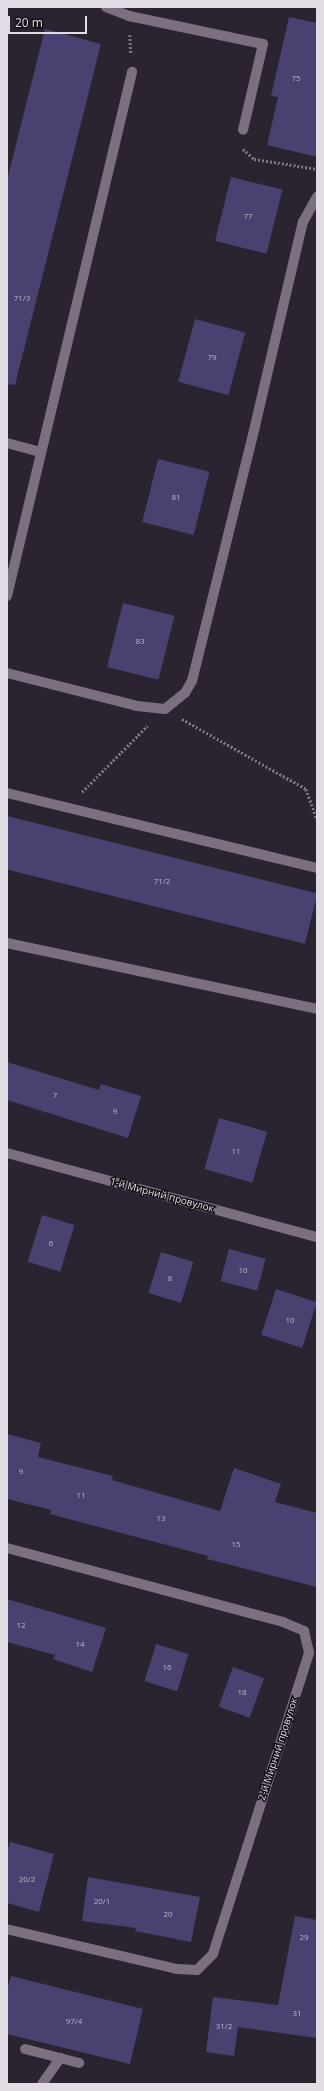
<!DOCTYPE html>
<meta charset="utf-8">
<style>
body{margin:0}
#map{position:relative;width:324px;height:2091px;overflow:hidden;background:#2c2330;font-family:"Open Sans",sans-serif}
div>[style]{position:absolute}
.building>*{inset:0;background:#49416f;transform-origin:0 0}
.path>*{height:2.5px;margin-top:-1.25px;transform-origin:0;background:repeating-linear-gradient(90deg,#7f7782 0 2px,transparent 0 4px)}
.minor>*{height:10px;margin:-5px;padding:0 5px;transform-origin:5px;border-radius:5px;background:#7b6f80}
span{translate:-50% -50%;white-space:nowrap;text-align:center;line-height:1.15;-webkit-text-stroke:3px #120e14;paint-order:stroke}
.number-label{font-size:8px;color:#bcb5c8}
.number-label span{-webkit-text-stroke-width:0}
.street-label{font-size:10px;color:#e2dce5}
.frame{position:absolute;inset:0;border:8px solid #e2dce5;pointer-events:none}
.scale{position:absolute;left:8px;top:16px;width:79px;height:18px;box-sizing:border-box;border:2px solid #e2dce5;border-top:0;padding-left:5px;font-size:12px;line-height:14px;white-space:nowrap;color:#e2dce5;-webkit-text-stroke:3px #120e14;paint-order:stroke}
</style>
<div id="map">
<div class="building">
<i style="clip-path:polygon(289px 17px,317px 23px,317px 157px,267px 145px,278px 97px,271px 96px)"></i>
<i style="clip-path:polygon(45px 29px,101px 44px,15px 385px,7px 384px,7px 180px)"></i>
<i style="left:231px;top:177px;width:53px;height:66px;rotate:14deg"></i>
<i style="left:195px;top:319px;width:52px;height:65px;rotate:15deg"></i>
<i style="left:158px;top:459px;width:53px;height:65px;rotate:14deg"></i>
<i style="left:123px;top:603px;width:53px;height:66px;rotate:14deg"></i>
<i style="left:7px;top:816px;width:320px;height:52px;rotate:14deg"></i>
<i style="clip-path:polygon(7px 1062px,99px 1090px,101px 1084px,141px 1096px,128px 1138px,7px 1100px)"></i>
<i style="left:219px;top:1118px;width:50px;height:53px;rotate:16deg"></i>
<i style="left:42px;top:1215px;width:34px;height:49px;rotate:17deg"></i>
<i style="left:229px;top:1249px;width:38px;height:33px;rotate:15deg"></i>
<i style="left:161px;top:1252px;width:34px;height:43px;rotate:17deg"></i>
<i style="left:276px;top:1289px;width:43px;height:48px;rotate:18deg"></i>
<i style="clip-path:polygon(7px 1434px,41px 1443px,38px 1457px,113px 1476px,112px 1480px,220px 1511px,234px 1468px,281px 1484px,275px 1502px,317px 1513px,317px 1587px,207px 1559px,208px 1556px,50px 1514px,51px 1510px,7px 1499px)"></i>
<i style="clip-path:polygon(7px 1599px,106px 1628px,92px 1672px,53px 1659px,55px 1655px,7px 1642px)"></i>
<i style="left:156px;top:1644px;width:34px;height:39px;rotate:17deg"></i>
<i style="left:233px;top:1667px;width:33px;height:42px;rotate:20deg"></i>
<i style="clip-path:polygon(10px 1842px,54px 1854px,39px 1912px,7px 1903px,7px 1854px)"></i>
<i style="clip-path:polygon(88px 1877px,200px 1897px,191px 1942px,135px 1931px,136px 1928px,82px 1921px)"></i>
<i style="clip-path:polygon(295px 1916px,317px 1920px,317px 2038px,238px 2027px,234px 2056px,206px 2052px,213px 1997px,278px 2005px)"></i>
<i style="clip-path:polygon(11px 1976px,143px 2009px,130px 2064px,7px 2034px,7px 1990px)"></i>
</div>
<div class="path">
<i style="left:130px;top:35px;width:19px;rotate:87deg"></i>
<i style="left:243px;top:149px;width:15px;rotate:42deg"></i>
<i style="left:254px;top:159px;width:64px;rotate:9deg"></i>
<i style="left:182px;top:719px;width:142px;rotate:29.4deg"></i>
<i style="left:306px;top:789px;width:33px;rotate:70deg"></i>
<i style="left:82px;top:792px;width:93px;rotate:-45.4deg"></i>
</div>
<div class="minor">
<i style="left:106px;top:7px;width:25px;rotate:21deg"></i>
<i style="left:129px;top:16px;width:137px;rotate:11.8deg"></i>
<i style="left:263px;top:44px;width:88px;rotate:103.1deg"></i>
<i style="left:7px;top:443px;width:35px;rotate:15deg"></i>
<i style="left:7px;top:596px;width:539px;rotate:-76.58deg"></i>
<i style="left:7px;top:673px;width:134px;rotate:14.2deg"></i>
<i style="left:137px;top:706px;width:28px;rotate:6deg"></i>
<i style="left:165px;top:709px;width:26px;rotate:-39deg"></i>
<i style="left:185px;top:693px;width:14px;rotate:-60deg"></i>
<i style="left:192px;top:681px;width:263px;rotate:-76.1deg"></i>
<i style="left:255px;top:426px;width:210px;rotate:-76.8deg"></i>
<i style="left:303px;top:222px;width:29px;rotate:-61deg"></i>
<i style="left:7px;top:793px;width:319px;rotate:13.6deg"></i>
<i style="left:7px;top:943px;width:317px;rotate:12deg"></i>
<i style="left:7px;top:1153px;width:321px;rotate:15.2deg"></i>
<i style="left:7px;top:1548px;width:286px;rotate:15deg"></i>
<i style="left:283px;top:1622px;width:23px;rotate:23deg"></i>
<i style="left:304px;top:1631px;width:23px;rotate:77deg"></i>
<i style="left:309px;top:1653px;width:316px;rotate:107.7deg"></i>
<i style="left:213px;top:1954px;width:23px;rotate:135deg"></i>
<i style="left:197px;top:1970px;width:20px;rotate:-177deg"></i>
<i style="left:177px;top:1969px;width:175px;rotate:-166.8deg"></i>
<i style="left:25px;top:2049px;width:56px;rotate:14.5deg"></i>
<i style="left:42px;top:2084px;width:32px;rotate:-55deg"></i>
</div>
<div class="number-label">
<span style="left:296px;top:78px">75</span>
<span style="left:248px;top:216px">77</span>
<span style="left:22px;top:298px">71/3</span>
<span style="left:212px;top:357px">79</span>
<span style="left:176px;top:497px">81</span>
<span style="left:140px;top:641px">83</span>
<span style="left:162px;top:881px">71/2</span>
<span style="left:55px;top:1095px">7</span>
<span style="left:115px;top:1111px">9</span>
<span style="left:236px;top:1151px">11</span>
<span style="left:51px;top:1243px">6</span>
<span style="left:243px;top:1270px">10</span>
<span style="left:170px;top:1278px">8</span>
<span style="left:290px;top:1320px">10</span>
<span style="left:21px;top:1471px">9</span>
<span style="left:81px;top:1495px">11</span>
<span style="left:161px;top:1518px">13</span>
<span style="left:236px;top:1544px">15</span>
<span style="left:21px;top:1625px">12</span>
<span style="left:80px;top:1644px">14</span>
<span style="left:167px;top:1667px">16</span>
<span style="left:242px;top:1692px">18</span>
<span style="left:27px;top:1879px">20/2</span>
<span style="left:102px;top:1901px">20/1</span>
<span style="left:168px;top:1914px">20</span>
<span style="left:304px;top:1937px">29</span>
<span style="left:297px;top:2013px">31</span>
<span style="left:74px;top:2021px">97/4</span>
<span style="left:224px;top:2026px">31/2</span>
</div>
<div class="street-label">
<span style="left:162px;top:1195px;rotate:15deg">1-й Мирний провулок</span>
<span style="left:278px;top:1749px;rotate:-72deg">2-й Мирний провулок</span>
</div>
<div class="frame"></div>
<div class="scale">20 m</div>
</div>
